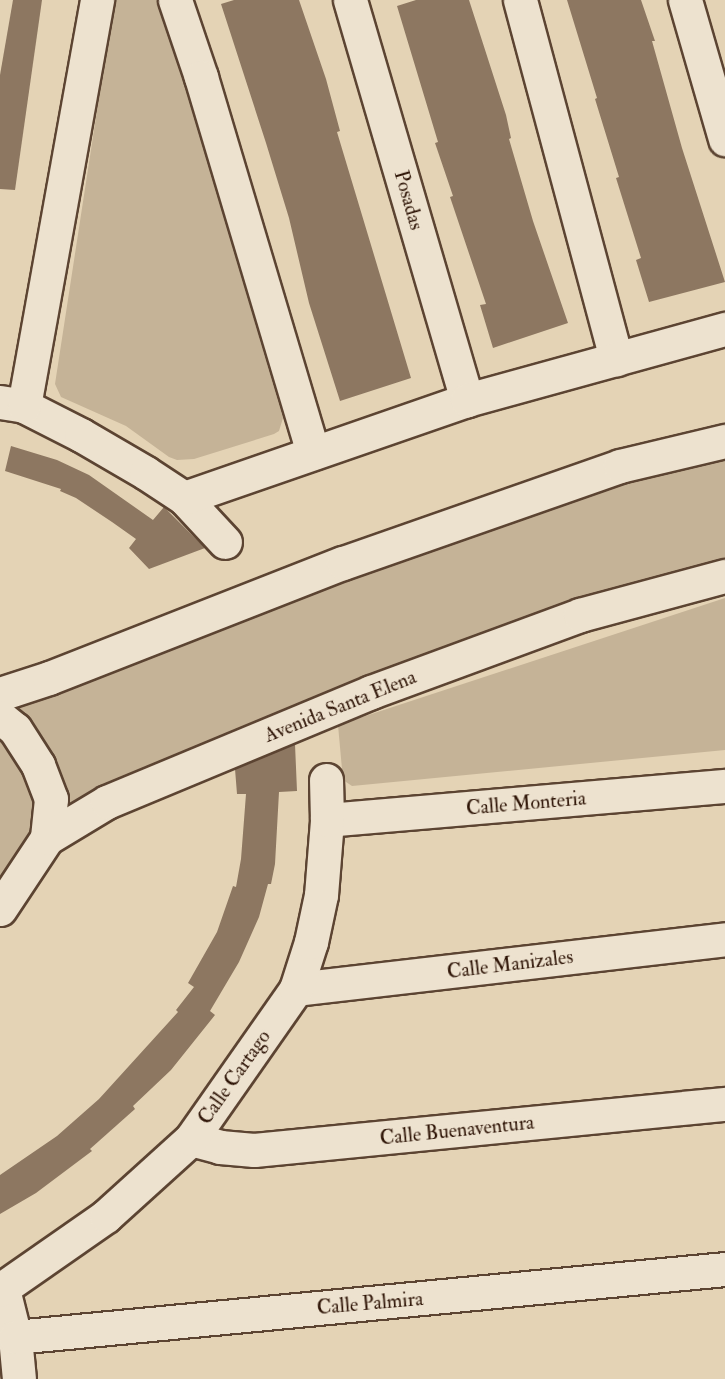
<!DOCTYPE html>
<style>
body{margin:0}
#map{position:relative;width:725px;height:1379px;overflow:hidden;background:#e4d3b5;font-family:"IM FELL Double Pica",serif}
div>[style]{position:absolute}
.green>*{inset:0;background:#c5b397}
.building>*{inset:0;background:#8d7761}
.roads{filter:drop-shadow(2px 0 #5c4432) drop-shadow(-2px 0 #5c4432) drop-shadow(0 2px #5c4432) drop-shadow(0 -2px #5c4432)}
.minor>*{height:33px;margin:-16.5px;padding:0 16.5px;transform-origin:16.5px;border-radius:16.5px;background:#ede2cf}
span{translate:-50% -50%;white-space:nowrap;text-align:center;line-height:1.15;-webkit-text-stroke:4.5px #ede2cf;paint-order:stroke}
.street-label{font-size:20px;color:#2e1406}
</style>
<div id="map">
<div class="green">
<i style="clip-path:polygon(114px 0,160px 0,283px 418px,279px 431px,274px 434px,194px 459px,177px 460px,169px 457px,126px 426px,61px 397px,55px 384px)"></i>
<i style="clip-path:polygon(725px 441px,725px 576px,107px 802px,0 909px,0 694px)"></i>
<i style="clip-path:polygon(725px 598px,725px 750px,352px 786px,343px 780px,338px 725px)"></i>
</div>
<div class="building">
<i style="clip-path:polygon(13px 0,42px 0,15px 190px,0 189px,0 75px)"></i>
<i style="clip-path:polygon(234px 0,299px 0,326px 79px,340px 131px,337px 132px,411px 378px,340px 401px,309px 303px,289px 218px,266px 143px,221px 4px)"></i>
<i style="clip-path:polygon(416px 0,469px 0,506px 115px,511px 138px,509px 139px,533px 221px,568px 323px,493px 348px,480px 305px,486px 304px,450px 197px,453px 196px,435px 143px,438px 142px,397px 6px)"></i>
<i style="clip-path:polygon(567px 0,641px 0,655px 41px,652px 41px,682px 148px,725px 282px,649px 302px,636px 260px,641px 258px,616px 178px,619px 177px,595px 99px,597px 98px)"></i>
<i style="clip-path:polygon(11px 446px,57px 460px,89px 475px,153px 520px,164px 507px,205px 548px,149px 569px,129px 548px,136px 539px,112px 522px,76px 498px,60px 491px,61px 489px,5px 471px)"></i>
<i style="clip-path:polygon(295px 744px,297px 791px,279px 792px,275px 864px,271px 884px,268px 884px,259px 917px,239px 962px,210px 1011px,215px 1015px,171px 1070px,133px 1106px,135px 1109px,90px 1149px,92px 1151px,36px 1193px,0 1214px,0 1175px,57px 1136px,99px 1099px,178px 1012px,176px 1010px,194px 987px,188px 983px,217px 932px,233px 886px,236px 887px,241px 859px,246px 794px,237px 794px,235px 769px)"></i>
</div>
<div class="roads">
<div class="minor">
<i style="left:175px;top:0;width:81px;rotate:71.3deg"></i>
<i style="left:201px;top:77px;width:392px;rotate:73.4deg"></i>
<i style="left:350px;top:0;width:417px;rotate:73.7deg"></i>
<i style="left:520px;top:0;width:372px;rotate:75deg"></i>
<i style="left:685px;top:0;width:145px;rotate:73.9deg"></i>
<i style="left:0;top:402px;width:24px;rotate:9deg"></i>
<i style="left:24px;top:406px;width:64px;rotate:27deg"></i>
<i style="left:81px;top:435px;width:75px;rotate:30.3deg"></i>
<i style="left:146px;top:473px;width:45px;rotate:33.3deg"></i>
<i style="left:184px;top:498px;width:60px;rotate:47deg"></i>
<i style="left:24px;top:406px;width:413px;rotate:-79.8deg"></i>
<i style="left:184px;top:498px;width:299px;rotate:-19.1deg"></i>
<i style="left:467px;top:400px;width:268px;rotate:-15.4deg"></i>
<i style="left:0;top:694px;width:52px;rotate:-18.1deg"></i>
<i style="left:49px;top:678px;width:316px;rotate:-21.4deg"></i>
<i style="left:343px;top:563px;width:293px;rotate:-19.3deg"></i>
<i style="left:620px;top:466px;width:108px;rotate:-13.4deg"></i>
<i style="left:0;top:717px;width:19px;rotate:39deg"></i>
<i style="left:15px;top:729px;width:43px;rotate:57.4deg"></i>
<i style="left:38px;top:765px;width:36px;rotate:69deg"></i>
<i style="left:51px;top:799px;width:39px;rotate:96deg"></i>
<i style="left:327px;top:820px;width:399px;rotate:-4.9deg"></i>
<i style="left:0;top:909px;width:85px;rotate:-56.5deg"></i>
<i style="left:47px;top:838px;width:70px;rotate:-31deg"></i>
<i style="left:107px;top:802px;width:286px;rotate:-22.6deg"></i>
<i style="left:371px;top:692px;width:223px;rotate:-20.2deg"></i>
<i style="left:580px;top:615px;width:150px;rotate:-15.1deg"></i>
<i style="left:296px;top:989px;width:432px;rotate:-6.6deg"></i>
<i style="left:191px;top:1139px;width:30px;rotate:15deg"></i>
<i style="left:220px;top:1147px;width:34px;rotate:5deg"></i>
<i style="left:254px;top:1150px;width:473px;rotate:-5.6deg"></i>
<i style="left:3px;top:1289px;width:49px;rotate:76deg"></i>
<i style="left:15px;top:1337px;width:42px;rotate:84.6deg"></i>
<i style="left:0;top:1290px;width:129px;rotate:-34.9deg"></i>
<i style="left:106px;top:1216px;width:115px;rotate:-42.2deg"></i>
<i style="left:191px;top:1139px;width:183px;rotate:-55deg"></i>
<i style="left:296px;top:989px;width:49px;rotate:-72.3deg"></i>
<i style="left:311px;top:942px;width:48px;rotate:-78deg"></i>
<i style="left:321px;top:895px;width:75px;rotate:-85.4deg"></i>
<i style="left:327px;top:820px;width:40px;rotate:-91.4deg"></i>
<i style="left:15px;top:1337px;width:713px;rotate:-5.47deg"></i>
</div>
</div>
<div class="street-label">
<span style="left:409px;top:200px;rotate:74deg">Posadas</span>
<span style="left:340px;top:706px;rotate:-22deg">Avenida Santa Elena</span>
<span style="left:526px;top:803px;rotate:-5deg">Calle Monteria</span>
<span style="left:510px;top:964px;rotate:-7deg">Calle Manizales</span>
<span style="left:234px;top:1077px;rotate:-55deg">Calle Cartago</span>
<span style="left:457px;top:1130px;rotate:-6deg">Calle Buenaventura</span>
<span style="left:370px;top:1303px;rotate:-5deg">Calle Palmira</span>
</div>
</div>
